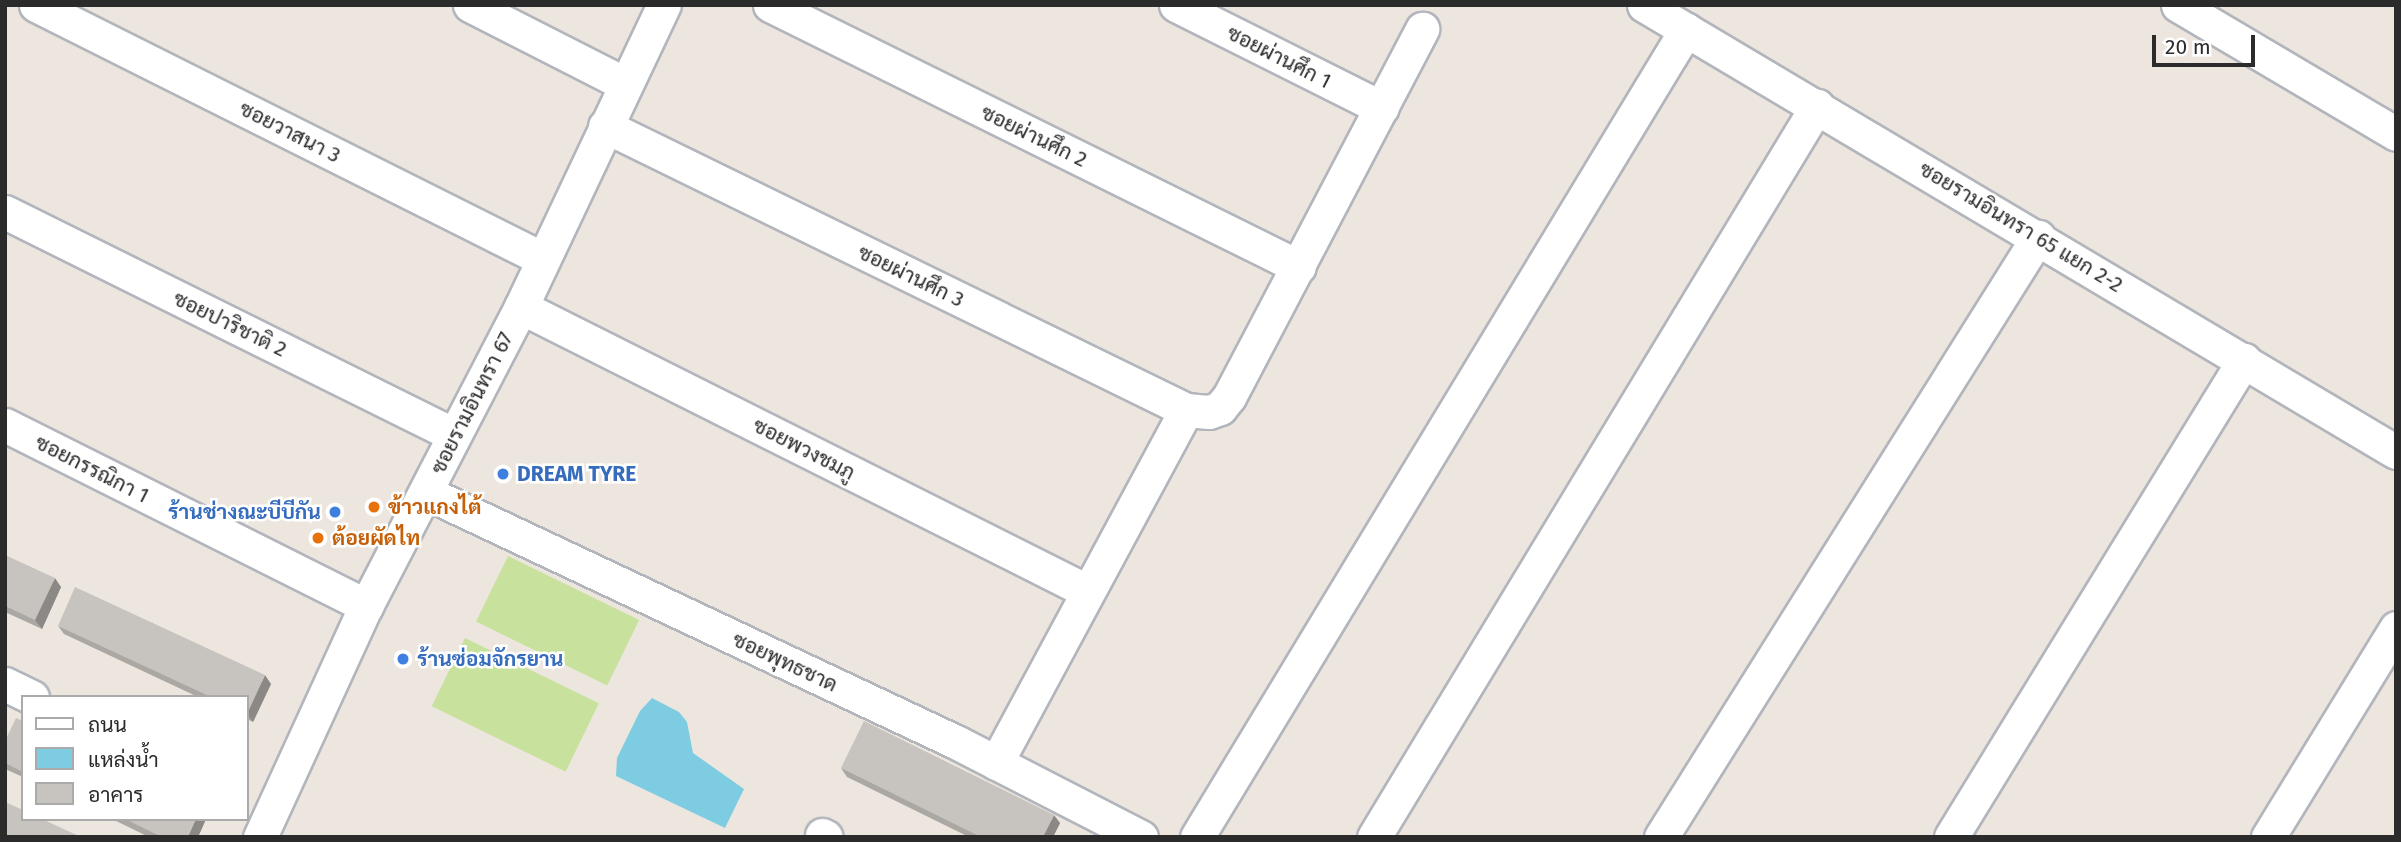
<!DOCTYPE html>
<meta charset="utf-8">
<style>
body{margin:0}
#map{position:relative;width:2401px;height:842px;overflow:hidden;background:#ece6df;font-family:"Fira Sans",Sarabun,sans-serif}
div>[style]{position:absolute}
.pitch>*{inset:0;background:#c8e29e;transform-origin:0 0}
.water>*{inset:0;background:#7dcce2}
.roads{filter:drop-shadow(2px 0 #b3b5bd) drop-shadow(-2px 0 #b3b5bd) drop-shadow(0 2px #b3b5bd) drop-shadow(0 -2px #b3b5bd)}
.minor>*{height:33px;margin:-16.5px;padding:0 16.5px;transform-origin:16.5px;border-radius:16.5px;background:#fff}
.wall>*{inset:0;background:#aba8a3}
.shaded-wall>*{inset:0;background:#8b8885}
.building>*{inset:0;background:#c7c3be}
.dots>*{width:19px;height:19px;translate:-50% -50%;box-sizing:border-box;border:4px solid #fff;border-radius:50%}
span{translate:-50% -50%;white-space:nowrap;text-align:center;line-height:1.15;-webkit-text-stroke:5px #fff;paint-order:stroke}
.street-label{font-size:21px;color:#2b2b2b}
.shop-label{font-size:21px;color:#366cbe;font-weight:700}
.left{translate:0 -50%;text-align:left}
.right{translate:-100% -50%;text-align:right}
.food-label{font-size:21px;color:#c56008;font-weight:700}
.frame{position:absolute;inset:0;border:7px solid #2b2b2b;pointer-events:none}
.legend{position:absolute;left:21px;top:695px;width:228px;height:126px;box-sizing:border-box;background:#fff;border:2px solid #aaa;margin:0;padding:9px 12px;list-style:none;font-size:21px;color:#2b2b2b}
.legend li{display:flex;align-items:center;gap:14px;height:35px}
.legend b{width:35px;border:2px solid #aaa}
.scale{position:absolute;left:2152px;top:35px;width:103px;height:32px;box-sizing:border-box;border:4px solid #2b2b2b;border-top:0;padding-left:9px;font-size:21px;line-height:24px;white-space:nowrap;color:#2b2b2b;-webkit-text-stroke:5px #fff;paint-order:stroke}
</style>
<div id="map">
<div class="pitch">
<i style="left:508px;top:556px;width:146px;height:73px;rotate:26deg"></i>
<i style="left:465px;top:638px;width:149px;height:76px;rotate:26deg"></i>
</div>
<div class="water">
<i style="clip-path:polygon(652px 698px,679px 712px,687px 722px,693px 753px,744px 789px,725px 828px,616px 776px,617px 758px,640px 711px)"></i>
</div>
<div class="roads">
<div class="minor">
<i style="left:36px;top:5px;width:567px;rotate:26.61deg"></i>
<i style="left:470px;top:5px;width:174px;rotate:27deg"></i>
<i style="left:770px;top:5px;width:590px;rotate:26.35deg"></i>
<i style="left:1176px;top:5px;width:230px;rotate:26.6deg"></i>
<i style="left:1644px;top:5px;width:875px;rotate:30.73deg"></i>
<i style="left:2178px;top:5px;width:253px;rotate:30.6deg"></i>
<i style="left:605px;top:126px;width:647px;rotate:26.05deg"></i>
<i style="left:1186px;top:410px;width:23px;rotate:5deg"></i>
<i style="left:1209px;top:412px;width:12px;rotate:-20deg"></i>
<i style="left:1220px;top:408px;width:14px;rotate:-51deg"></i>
<i style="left:1229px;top:397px;width:416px;rotate:-62.3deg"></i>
<i style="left:5px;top:212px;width:501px;rotate:26.41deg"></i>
<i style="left:521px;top:307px;width:633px;rotate:26.65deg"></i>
<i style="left:5px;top:425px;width:404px;rotate:26.6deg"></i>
<i style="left:427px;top:493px;width:585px;rotate:25.21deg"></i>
<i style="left:956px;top:742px;width:208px;rotate:27.2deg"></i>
<i style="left:5px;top:684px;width:30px;rotate:26deg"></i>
<i style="left:996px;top:763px;width:401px;rotate:-61.7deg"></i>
<i style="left:822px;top:835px;width:4px;rotate:27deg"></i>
<i style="left:260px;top:837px;width:254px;rotate:-65.4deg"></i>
<i style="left:366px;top:606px;width:337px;rotate:-62.6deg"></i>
<i style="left:521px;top:307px;width:334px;rotate:-64.7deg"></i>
<i style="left:1197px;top:837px;width:944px;rotate:-58.79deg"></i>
<i style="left:1374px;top:837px;width:855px;rotate:-58.78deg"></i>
<i style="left:1661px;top:837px;width:709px;rotate:-57.86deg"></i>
<i style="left:1951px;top:837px;width:560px;rotate:-58.44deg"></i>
<i style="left:2268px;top:837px;width:245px;rotate:-58.5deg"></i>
</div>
</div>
<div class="wall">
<i style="clip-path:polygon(5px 555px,61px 587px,42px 629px,5px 612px)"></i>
<i style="clip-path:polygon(58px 626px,271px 684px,253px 722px,247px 719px,247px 697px,198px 697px,64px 634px)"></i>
<i style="clip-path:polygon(23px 721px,23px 777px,5px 769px,5px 741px)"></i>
<i style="clip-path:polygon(841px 768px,1060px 823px,1053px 837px,969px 837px,847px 777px)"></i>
<i style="clip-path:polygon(112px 819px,206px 819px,198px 837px,149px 837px)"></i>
</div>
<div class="shaded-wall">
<i style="clip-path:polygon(55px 578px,61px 587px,42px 629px,35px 620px)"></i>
<i style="clip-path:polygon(265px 675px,271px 684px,253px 722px,247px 714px)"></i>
<i style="clip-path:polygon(1054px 815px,1060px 823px,1053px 837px,1043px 837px)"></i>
<i style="clip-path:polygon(196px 819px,206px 819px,198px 837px,188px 837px)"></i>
</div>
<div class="building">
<i style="clip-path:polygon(5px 555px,55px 578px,35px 620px,5px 606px)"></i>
<i style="clip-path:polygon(75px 587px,265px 675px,247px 714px,247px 697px,211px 697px,58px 626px)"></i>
<i style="clip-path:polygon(16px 718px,23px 721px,23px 772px,5px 763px,5px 741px)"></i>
<i style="clip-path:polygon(864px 721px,1054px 815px,1043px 837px,981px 837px,841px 768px)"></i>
<i style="clip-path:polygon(5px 802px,23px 810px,23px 819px,42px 819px,81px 837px,5px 837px)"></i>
<i style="clip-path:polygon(125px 819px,196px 819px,188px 837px,162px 837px)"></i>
</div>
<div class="dots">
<i style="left:503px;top:474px;background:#3f7fe0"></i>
<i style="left:374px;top:507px;background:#e8710a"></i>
<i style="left:335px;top:512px;background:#3f7fe0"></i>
<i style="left:318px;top:538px;background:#e8710a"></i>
<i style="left:403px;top:659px;background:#3f7fe0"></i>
</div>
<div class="street-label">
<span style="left:1279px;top:57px;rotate:27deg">ซอยผ่านศึก 1</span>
<span style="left:290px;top:132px;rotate:27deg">ซอยวาสนา 3</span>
<span style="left:1034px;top:136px;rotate:26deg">ซอยผ่านศึก 2</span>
<span style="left:2021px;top:227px;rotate:31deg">ซอยรามอินทรา 65 แยก 2-2</span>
<span style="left:911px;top:276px;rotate:26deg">ซอยผ่านศึก 3</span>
<span style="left:230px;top:324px;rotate:26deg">ซอยปาริชาติ 2</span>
<span style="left:472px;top:403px;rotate:-63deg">ซอยรามอินทรา 67</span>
<span style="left:804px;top:449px;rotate:27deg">ซอยพวงชมภู</span>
<span style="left:92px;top:469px;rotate:27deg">ซอยกรรณิกา 1</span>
<span style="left:785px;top:662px;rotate:25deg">ซอยพุทธชาด</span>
</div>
<div class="shop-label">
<span class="left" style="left:517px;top:474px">DREAM TYRE</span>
<span class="right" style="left:321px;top:512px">ร้านช่างณะบีบีกัน</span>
<span class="left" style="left:417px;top:659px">ร้านซ่อมจักรยาน</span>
</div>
<div class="food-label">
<span class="left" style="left:388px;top:507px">ข้าวแกงไต้</span>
<span class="left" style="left:332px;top:538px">ต้อยผัดไท</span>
</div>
<div class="frame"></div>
<ul class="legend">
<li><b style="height:9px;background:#fff"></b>ถนน</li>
<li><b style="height:19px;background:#7dcce2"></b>แหล่งน้ำ</li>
<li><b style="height:19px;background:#c7c3be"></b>อาคาร</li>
</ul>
<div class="scale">20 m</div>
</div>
